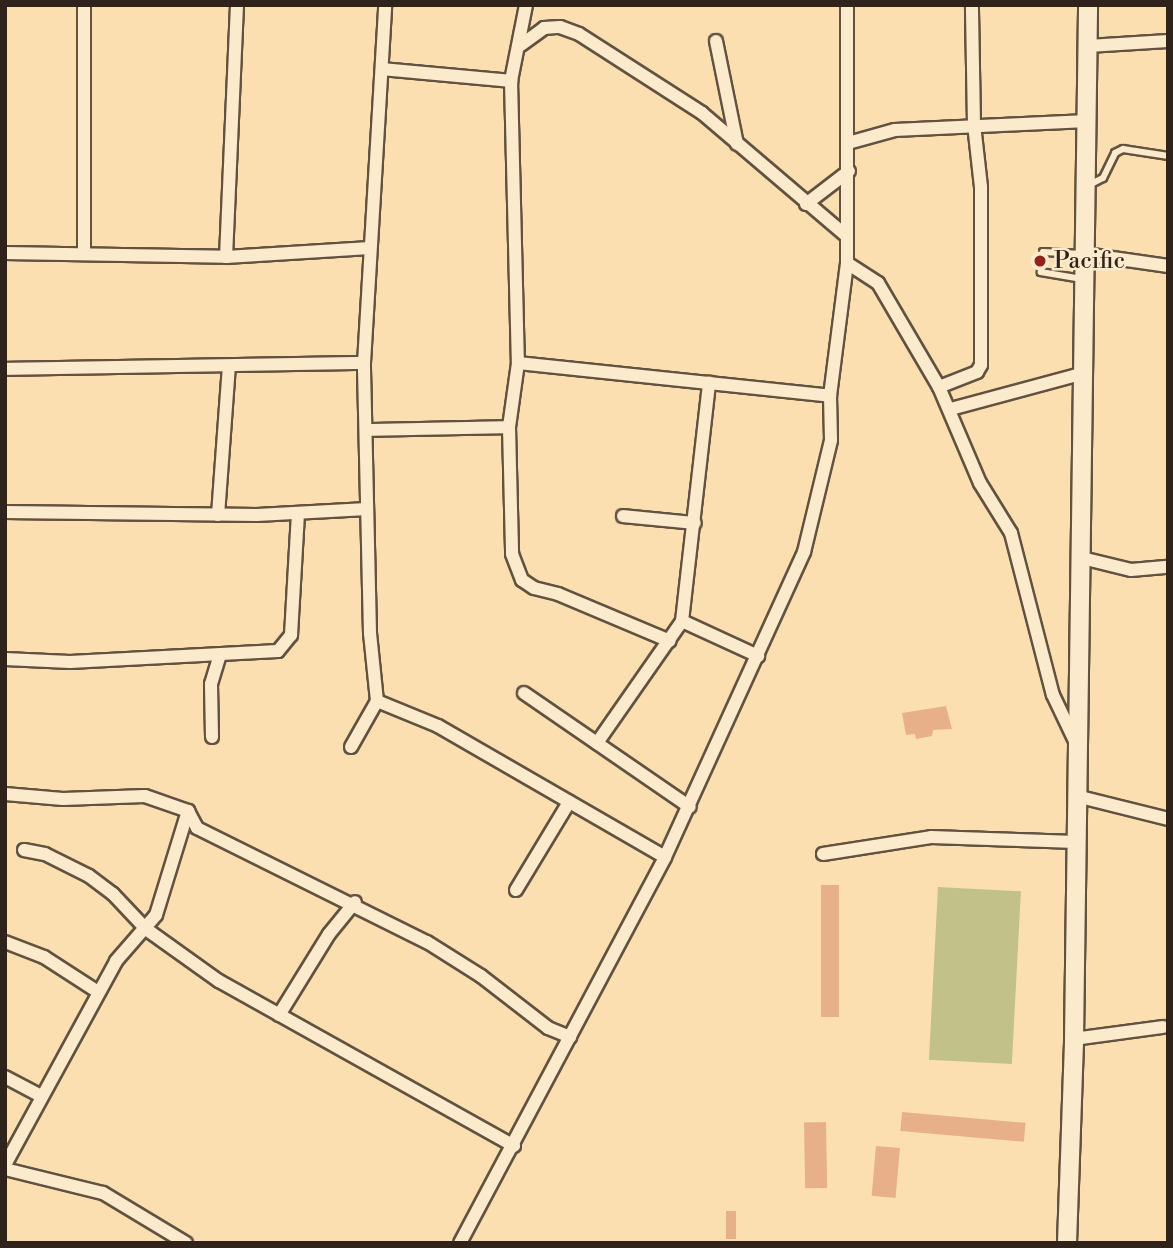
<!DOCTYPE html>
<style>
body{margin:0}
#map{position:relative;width:1173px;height:1248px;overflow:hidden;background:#fbdfb1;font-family:"Libre Bodoni",serif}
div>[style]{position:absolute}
.green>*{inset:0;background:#c1c189;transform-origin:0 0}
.building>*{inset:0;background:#e8b089;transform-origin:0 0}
.roads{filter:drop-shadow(2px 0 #625240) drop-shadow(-2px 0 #625240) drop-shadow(0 2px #625240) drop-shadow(0 -2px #625240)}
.lane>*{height:6px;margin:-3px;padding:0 3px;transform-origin:3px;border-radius:3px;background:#fceacc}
.street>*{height:12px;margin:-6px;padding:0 6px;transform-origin:6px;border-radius:6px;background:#fceacc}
.secondary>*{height:18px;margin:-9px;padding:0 9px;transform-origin:9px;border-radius:9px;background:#fceacc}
.dots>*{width:19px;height:19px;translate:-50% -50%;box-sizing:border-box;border:4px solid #fceacc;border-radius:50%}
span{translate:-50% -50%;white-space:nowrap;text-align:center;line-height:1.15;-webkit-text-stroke:5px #fceacc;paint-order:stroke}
.poi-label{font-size:23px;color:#2f231b}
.left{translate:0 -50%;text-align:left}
.frame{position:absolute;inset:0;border:7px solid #2f231b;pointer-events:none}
</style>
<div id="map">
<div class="green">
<i style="left:938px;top:887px;width:83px;height:173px;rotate:3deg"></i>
</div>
<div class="building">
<i style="clip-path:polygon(946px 706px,952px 729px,933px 730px,932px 736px,916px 739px,915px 734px,906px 735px,902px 713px)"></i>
<i style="left:821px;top:885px;width:18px;height:132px"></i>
<i style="left:902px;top:1112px;width:124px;height:19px;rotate:5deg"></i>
<i style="left:826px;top:1122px;width:66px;height:22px;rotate:89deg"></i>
<i style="left:876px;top:1146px;width:24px;height:50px;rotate:5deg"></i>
<i style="left:726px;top:1211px;width:10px;height:28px"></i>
</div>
<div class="roads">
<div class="lane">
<i style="left:1087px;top:186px;width:18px;rotate:-27deg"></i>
<i style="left:1103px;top:178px;width:28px;rotate:-64deg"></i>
<i style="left:1115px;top:153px;width:9px;rotate:-27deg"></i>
<i style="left:1123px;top:149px;width:46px;rotate:8.8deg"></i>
<i style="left:1082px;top:279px;width:42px;rotate:-170.3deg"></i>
<i style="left:1041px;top:272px;width:20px;rotate:-84deg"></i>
<i style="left:1043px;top:252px;width:40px;rotate:2.9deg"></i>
</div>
<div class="street">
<i style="left:84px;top:5px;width:248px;rotate:90deg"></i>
<i style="left:526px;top:5px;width:77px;rotate:101.2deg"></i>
<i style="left:511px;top:81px;width:282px;rotate:88.6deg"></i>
<i style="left:518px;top:363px;width:65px;rotate:98deg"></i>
<i style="left:509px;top:427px;width:127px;rotate:88.6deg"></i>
<i style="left:512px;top:554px;width:28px;rotate:69deg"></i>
<i style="left:522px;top:580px;width:14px;rotate:34deg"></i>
<i style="left:534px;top:588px;width:25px;rotate:14deg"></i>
<i style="left:558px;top:594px;width:121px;rotate:22.8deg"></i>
<i style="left:716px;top:41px;width:105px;rotate:78.5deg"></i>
<i style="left:521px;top:45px;width:29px;rotate:-36deg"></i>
<i style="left:544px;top:28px;width:16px;rotate:-4deg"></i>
<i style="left:560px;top:27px;width:20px;rotate:20deg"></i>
<i style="left:579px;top:34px;width:146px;rotate:32.7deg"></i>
<i style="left:702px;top:113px;width:187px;rotate:40.4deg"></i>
<i style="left:1088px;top:46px;width:80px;rotate:-3.6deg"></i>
<i style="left:382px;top:69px;width:130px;rotate:5.3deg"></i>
<i style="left:848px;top:143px;width:49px;rotate:-15.5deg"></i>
<i style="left:895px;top:130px;width:192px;rotate:-2.7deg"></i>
<i style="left:806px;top:204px;width:54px;rotate:-37.5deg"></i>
<i style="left:5px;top:253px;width:221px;rotate:1deg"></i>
<i style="left:226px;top:257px;width:144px;rotate:-3.6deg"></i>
<i style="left:1085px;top:254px;width:84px;rotate:8.2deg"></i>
<i style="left:226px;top:257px;width:252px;rotate:-87.5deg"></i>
<i style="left:847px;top:263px;width:37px;rotate:33deg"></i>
<i style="left:878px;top:283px;width:121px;rotate:59.6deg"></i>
<i style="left:939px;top:387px;width:104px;rotate:66.9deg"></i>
<i style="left:980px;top:483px;width:59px;rotate:58.2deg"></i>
<i style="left:1011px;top:533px;width:167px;rotate:75.5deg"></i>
<i style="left:1053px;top:695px;width:53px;rotate:64.4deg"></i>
<i style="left:518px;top:363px;width:314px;rotate:6deg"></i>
<i style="left:5px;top:369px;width:359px;rotate:-1deg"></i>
<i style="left:939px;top:387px;width:41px;rotate:-21.5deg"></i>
<i style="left:977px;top:372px;width:8px;rotate:-60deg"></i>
<i style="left:981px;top:365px;width:178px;rotate:-90deg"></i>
<i style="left:981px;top:187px;width:62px;rotate:-96.4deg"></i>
<i style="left:974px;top:125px;width:120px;rotate:-91deg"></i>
<i style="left:951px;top:409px;width:138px;rotate:-15.1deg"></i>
<i style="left:366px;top:430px;width:143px;rotate:-1.2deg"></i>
<i style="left:5px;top:512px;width:252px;rotate:0.7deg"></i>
<i style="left:257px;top:515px;width:110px;rotate:-3.1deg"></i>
<i style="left:218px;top:515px;width:149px;rotate:-85.8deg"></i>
<i style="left:623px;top:516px;width:72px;rotate:5.6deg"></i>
<i style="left:1082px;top:558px;width:50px;rotate:13.8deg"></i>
<i style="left:1131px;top:570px;width:37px;rotate:-5deg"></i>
<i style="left:682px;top:621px;width:84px;rotate:24.7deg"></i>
<i style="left:5px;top:659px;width:65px;rotate:2.6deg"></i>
<i style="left:70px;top:662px;width:208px;rotate:-3deg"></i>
<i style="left:278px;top:651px;width:21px;rotate:-51deg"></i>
<i style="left:291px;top:635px;width:122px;rotate:-86.7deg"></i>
<i style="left:524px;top:693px;width:201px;rotate:34.5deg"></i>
<i style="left:377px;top:701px;width:66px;rotate:22.3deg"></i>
<i style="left:438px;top:726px;width:262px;rotate:30deg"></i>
<i style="left:212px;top:737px;width:53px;rotate:-91.1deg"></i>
<i style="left:211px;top:684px;width:31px;rotate:-73deg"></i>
<i style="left:597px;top:743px;width:149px;rotate:-55.1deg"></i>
<i style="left:682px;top:621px;width:240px;rotate:-83.5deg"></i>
<i style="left:351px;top:747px;width:53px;rotate:-60.5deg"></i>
<i style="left:377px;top:701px;width:68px;rotate:-95.9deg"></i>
<i style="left:370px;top:633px;width:270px;rotate:-91.3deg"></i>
<i style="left:364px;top:363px;width:359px;rotate:-86.6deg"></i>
<i style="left:5px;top:794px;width:58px;rotate:4.9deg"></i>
<i style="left:63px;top:799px;width:82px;rotate:-2.1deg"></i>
<i style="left:145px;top:796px;width:46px;rotate:19.2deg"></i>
<i style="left:188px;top:811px;width:19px;rotate:62deg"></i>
<i style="left:197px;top:828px;width:257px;rotate:26.4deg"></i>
<i style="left:427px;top:942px;width:64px;rotate:32.2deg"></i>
<i style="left:481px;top:976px;width:85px;rotate:37.8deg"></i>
<i style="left:548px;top:1028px;width:24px;rotate:22deg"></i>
<i style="left:1076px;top:796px;width:95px;rotate:14deg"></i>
<i style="left:24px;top:850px;width:21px;rotate:11deg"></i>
<i style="left:45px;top:854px;width:49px;rotate:26.6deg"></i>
<i style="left:89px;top:876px;width:30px;rotate:37deg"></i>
<i style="left:113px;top:894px;width:48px;rotate:46.7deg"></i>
<i style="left:146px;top:929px;width:90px;rotate:35.5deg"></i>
<i style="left:219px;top:981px;width:338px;rotate:29.2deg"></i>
<i style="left:823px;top:854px;width:109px;rotate:-8.9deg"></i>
<i style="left:931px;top:837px;width:145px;rotate:2deg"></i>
<i style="left:516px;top:890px;width:103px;rotate:-58.9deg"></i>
<i style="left:5px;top:942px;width:42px;rotate:21deg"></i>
<i style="left:44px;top:957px;width:64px;rotate:32.9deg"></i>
<i style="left:279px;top:1015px;width:95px;rotate:-58.3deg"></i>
<i style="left:329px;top:934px;width:41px;rotate:-50.9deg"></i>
<i style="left:1074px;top:1039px;width:90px;rotate:-7.7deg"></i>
<i style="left:5px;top:1077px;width:41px;rotate:27.8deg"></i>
<i style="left:5px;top:1165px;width:232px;rotate:-61.4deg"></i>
<i style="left:116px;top:961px;width:61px;rotate:-49deg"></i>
<i style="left:156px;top:915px;width:109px;rotate:-72.9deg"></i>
<i style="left:5px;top:1169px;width:101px;rotate:13.8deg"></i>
<i style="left:103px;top:1193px;width:97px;rotate:31.1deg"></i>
<i style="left:460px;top:1243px;width:437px;rotate:-62deg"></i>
<i style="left:665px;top:857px;width:335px;rotate:-65.5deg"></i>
<i style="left:804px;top:552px;width:115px;rotate:-76.4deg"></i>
<i style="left:831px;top:440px;width:44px;rotate:-91.3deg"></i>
<i style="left:830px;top:396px;width:134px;rotate:-82.7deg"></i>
<i style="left:847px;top:263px;width:258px;rotate:-90deg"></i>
</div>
<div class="secondary">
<i style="left:1067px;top:1243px;width:204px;rotate:-88deg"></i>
<i style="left:1074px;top:1039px;width:1034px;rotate:-89.22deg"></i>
</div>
</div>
<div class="dots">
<i style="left:1040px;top:261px;background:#8f2418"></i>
</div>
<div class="poi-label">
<span class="left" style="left:1054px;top:261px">Pacific</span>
</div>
<div class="frame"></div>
</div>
